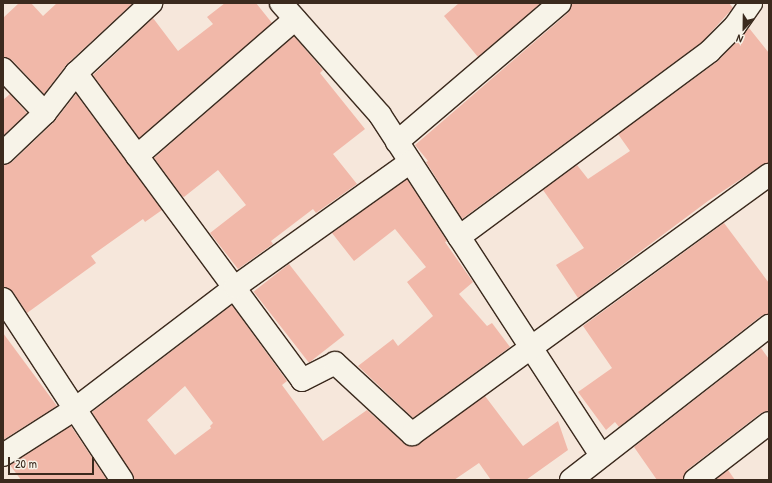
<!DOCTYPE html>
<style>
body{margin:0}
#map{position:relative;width:772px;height:483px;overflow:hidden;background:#f6e7db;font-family:"Patrick Hand",sans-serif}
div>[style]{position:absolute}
.building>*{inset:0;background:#f1b8a9;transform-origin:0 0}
.roads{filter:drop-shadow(1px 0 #3b2a1e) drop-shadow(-1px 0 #3b2a1e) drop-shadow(0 1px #3b2a1e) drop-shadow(0 -1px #3b2a1e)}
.street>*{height:22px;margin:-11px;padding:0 11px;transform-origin:11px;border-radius:11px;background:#f7f3e8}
span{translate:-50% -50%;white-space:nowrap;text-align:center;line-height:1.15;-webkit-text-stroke:3.5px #f7f3e8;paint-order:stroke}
.frame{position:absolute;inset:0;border:4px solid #3b2a1e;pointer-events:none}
.north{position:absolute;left:724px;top:8px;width:40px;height:40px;-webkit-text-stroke:3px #f7f3e8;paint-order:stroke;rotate:202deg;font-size:11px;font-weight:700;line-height:16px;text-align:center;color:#3b2a1e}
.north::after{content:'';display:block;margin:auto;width:14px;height:18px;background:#3b2a1e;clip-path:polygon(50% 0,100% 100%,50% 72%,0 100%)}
.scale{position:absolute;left:8px;top:457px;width:86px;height:18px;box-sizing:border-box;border:2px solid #3b2a1e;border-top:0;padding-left:5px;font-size:12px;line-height:14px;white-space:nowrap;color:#3b2a1e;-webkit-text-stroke:3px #f7f3e8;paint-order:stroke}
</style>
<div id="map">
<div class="building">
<i style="clip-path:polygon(19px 3px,31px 3px,43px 16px,57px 3px,133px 3px,67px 64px,44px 94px,12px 60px,3px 57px,3px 18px)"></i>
<i style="clip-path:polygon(225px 3px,256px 3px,272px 23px,139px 138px,93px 75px,153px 18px,178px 51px,213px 24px,207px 17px)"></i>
<i style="clip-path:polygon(459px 3px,541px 3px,478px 57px,444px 16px)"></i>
<i style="clip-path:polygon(572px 3px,729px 3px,733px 8px,702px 42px,462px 219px,426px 162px,428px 161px,415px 145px,568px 13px)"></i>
<i style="clip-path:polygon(749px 28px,769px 53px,769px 163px,762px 165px,708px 201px,578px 298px,556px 265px,584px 248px,543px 190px,577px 165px,588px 179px,630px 151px,618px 134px,718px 61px)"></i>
<i style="clip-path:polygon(294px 36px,323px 70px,320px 73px,365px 129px,333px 154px,357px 184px,316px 213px,313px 209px,271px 241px,273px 244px,238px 269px,210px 233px,246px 205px,218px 170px,184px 197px,182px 196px,154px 158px)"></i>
<i style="clip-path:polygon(10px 94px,27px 113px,3px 136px,3px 100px)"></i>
<i style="clip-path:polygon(76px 94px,162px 210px,145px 222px,143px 219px,91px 256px,96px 263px,27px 313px,13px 292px,3px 287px,3px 165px,12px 162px,54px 122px)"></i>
<i style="clip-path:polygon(407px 179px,447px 241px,445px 242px,473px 282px,459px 294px,487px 326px,492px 323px,510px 347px,413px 418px,358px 366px,393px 339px,398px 346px,433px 316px,407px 282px,426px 267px,395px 229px,354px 261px,332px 233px)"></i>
<i style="clip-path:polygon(724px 223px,769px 283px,769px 314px,761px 316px,619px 427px,615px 422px,606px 430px,578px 392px,612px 368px,583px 326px)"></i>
<i style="left:289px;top:264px;width:90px;height:45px;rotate:52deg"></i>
<i style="clip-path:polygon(evenodd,232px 305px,287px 381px,282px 385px,323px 441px,367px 410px,404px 443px,414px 446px,485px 396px,523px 446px,558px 421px,568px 450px,526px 480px,491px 480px,479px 463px,454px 480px,134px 480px,92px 412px,232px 305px,185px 386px,213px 423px,210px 426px,211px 428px,175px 455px,147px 420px,185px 386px)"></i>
<i style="clip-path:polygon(3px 333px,57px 406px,3px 440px)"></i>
<i style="clip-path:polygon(761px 348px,769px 359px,769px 411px,761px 413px,687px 470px,683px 480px,657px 480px,634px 447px)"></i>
<i style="clip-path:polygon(71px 426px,107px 480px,21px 480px,10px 465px)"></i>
<i style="clip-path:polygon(728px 470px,735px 480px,715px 480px)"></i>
</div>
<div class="roads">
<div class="street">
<i style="left:281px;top:3px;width:149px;rotate:48.5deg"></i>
<i style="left:380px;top:115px;width:406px;rotate:57deg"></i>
<i style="left:3px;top:69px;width:61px;rotate:46.3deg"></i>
<i style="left:76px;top:73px;width:381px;rotate:53.6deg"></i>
<i style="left:302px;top:380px;width:37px;rotate:-27deg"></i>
<i style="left:335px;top:363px;width:105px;rotate:42.7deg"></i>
<i style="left:412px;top:434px;width:441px;rotate:-36deg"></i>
<i style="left:397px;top:142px;width:214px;rotate:-40.5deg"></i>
<i style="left:3px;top:153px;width:58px;rotate:-43.6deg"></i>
<i style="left:45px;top:113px;width:51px;rotate:-52.2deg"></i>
<i style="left:76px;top:73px;width:103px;rotate:-43deg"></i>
<i style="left:137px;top:156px;width:209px;rotate:-40.9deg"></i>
<i style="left:459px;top:237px;width:312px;rotate:-36.5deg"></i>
<i style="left:710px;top:51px;width:35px;rotate:-45deg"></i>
<i style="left:735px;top:26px;width:28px;rotate:-55deg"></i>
<i style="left:3px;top:299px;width:131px;rotate:56.8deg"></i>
<i style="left:75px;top:409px;width:201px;rotate:-37.3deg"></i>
<i style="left:235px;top:287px;width:215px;rotate:-35.5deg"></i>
<i style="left:3px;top:455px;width:85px;rotate:-32.6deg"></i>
<i style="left:75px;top:409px;width:85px;rotate:56.5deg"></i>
<i style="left:571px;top:480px;width:251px;rotate:-37.9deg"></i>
<i style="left:695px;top:480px;width:93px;rotate:-37.6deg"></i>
</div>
</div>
<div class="frame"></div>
<div class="north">N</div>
<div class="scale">20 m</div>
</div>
